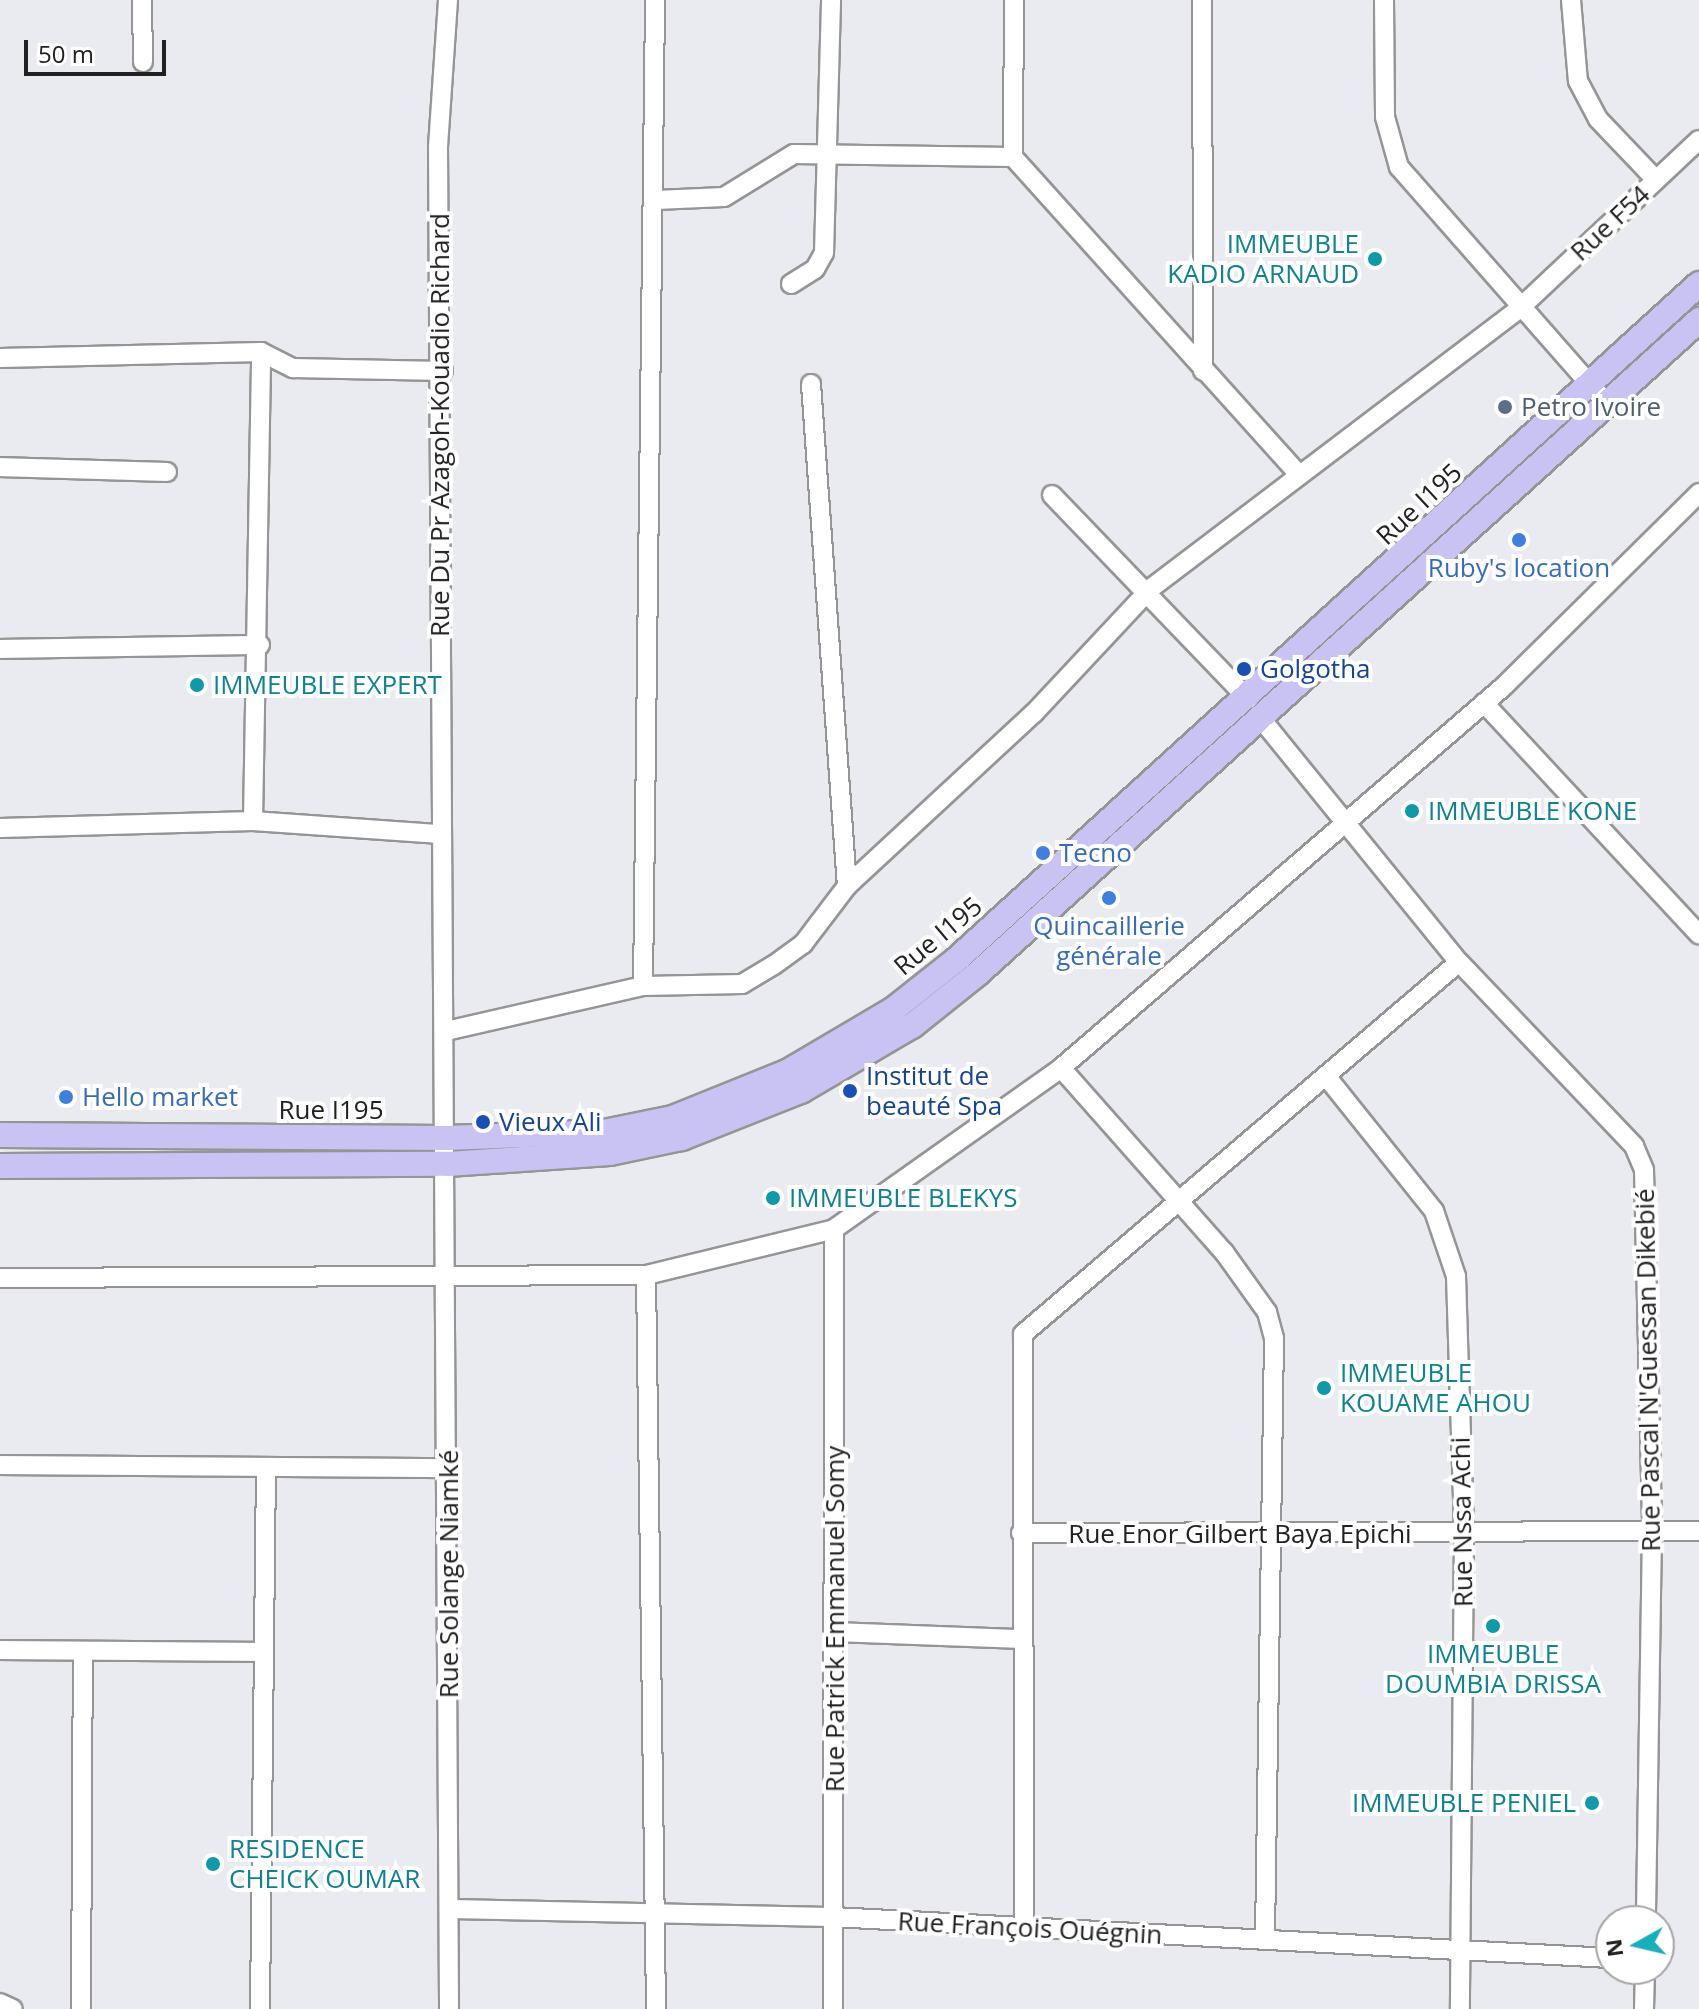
<!DOCTYPE html>
<meta charset="utf-8">
<style>
body{margin:0}
#map{position:relative;width:1699px;height:2009px;overflow:hidden;background:#e9ebf0;font-family:"Open Sans",sans-serif}
div>[style]{position:absolute}
.roads{filter:drop-shadow(2px 0 #959595) drop-shadow(-2px 0 #959595) drop-shadow(0 2px #959595) drop-shadow(0 -2px #959595)}
.minor>*{height:18px;margin:-9px;padding:0 9px;transform-origin:9px;border-radius:9px;background:#fff}
.secondary>*{height:24px;margin:-12px;padding:0 12px;transform-origin:12px;border-radius:12px;background:#c9c3f4}
.dots>*{width:22px;height:22px;translate:-50% -50%;box-sizing:border-box;border:4px solid #fff;border-radius:50%}
span{translate:-50% -50%;white-space:nowrap;text-align:center;line-height:1.15;-webkit-text-stroke:8px #fff;paint-order:stroke}
.street-label{font-size:26px;color:#212121}
.culture-label{font-size:26px;color:#0d838f}
.right{translate:-100% -50%;text-align:right}
.left{translate:0 -50%;text-align:left}
.service-label{font-size:26px;color:#4e5e75}
.shop-label{font-size:26px;color:#366cbe}
.transit-label{font-size:26px;color:#164399}
.north{position:absolute;left:1595px;top:1905px;width:80px;height:80px;box-sizing:border-box;background:#fff;border:2px solid #a6a6a6;border-radius:50%;rotate:262deg;font-size:22px;font-weight:700;line-height:32px;text-align:center;color:#212121}
.north::after{content:'';display:block;margin:auto;width:28px;height:36px;background:#16b0bc;clip-path:polygon(50% 0,100% 100%,50% 72%,0 100%)}
.scale{position:absolute;left:24px;top:40px;width:142px;height:36px;box-sizing:border-box;border:4px solid #212121;border-top:0;padding-left:10px;font-size:24px;line-height:28px;white-space:nowrap;color:#212121;-webkit-text-stroke:6px #fff;paint-order:stroke}
</style>
<div id="map">
<div class="roads">
<div class="minor">
<i style="left:142px;top:0;width:62px;rotate:89.1deg"></i>
<i style="left:448px;top:0;width:147px;rotate:93.9deg"></i>
<i style="left:438px;top:147px;width:1862px;rotate:89.66deg"></i>
<i style="left:1014px;top:0;width:157px;rotate:90.4deg"></i>
<i style="left:1013px;top:157px;width:426px;rotate:48deg"></i>
<i style="left:1202px;top:0;width:371px;rotate:89.8deg"></i>
<i style="left:1384px;top:0;width:117px;rotate:89.5deg"></i>
<i style="left:1385px;top:117px;width:52px;rotate:74.4deg"></i>
<i style="left:1399px;top:167px;width:315px;rotate:48.7deg"></i>
<i style="left:1571px;top:0;width:81px;rotate:85.1deg"></i>
<i style="left:1578px;top:81px;width:43px;rotate:62.2deg"></i>
<i style="left:1598px;top:119px;width:84px;rotate:46.4deg"></i>
<i style="left:656px;top:200px;width:68px;rotate:-2.5deg"></i>
<i style="left:724px;top:197px;width:82px;rotate:-31.6deg"></i>
<i style="left:794px;top:154px;width:219px;rotate:0.8deg"></i>
<i style="left:791px;top:284px;width:28px;rotate:-32deg"></i>
<i style="left:815px;top:269px;width:18px;rotate:-61deg"></i>
<i style="left:824px;top:253px;width:253px;rotate:-88.4deg"></i>
<i style="left:0;top:358px;width:261px;rotate:-1.3deg"></i>
<i style="left:261px;top:352px;width:36px;rotate:27deg"></i>
<i style="left:293px;top:368px;width:150px;rotate:1.1deg"></i>
<i style="left:811px;top:384px;width:503px;rotate:85.9deg"></i>
<i style="left:0;top:467px;width:167px;rotate:1.7deg"></i>
<i style="left:1052px;top:495px;width:283px;rotate:46.1deg"></i>
<i style="left:0;top:649px;width:260px;rotate:-0.9deg"></i>
<i style="left:1484px;top:703px;width:316px;rotate:47.1deg"></i>
<i style="left:1262px;top:720px;width:312px;rotate:50.9deg"></i>
<i style="left:1459px;top:962px;width:254px;rotate:46.4deg"></i>
<i style="left:1634px;top:1146px;width:26px;rotate:67deg"></i>
<i style="left:1644px;top:1170px;width:361px;rotate:88.7deg"></i>
<i style="left:1652px;top:1531px;width:390px;rotate:90.9deg"></i>
<i style="left:253px;top:821px;width:188px;rotate:4deg"></i>
<i style="left:0;top:828px;width:253px;rotate:-1.6deg"></i>
<i style="left:253px;top:821px;width:469px;rotate:-89deg"></i>
<i style="left:643px;top:986px;width:986px;rotate:-89.3deg"></i>
<i style="left:446px;top:1031px;width:202px;rotate:-12.9deg"></i>
<i style="left:643px;top:986px;width:99px;rotate:-1.2deg"></i>
<i style="left:742px;top:984px;width:37px;rotate:-31deg"></i>
<i style="left:774px;top:965px;width:36px;rotate:-36deg"></i>
<i style="left:803px;top:944px;width:73px;rotate:-52.8deg"></i>
<i style="left:847px;top:886px;width:255px;rotate:-42.8deg"></i>
<i style="left:1034px;top:713px;width:170px;rotate:-46.9deg"></i>
<i style="left:1150px;top:589px;width:466px;rotate:-37.2deg"></i>
<i style="left:1521px;top:307px;width:244px;rotate:-43.2deg"></i>
<i style="left:1061px;top:1068px;width:246px;rotate:48.5deg"></i>
<i style="left:1224px;top:1252px;width:74px;rotate:54.4deg"></i>
<i style="left:1267px;top:1312px;width:27px;rotate:75deg"></i>
<i style="left:1274px;top:1338px;width:602px;rotate:90.86deg"></i>
<i style="left:1326px;top:1076px;width:173px;rotate:51.3deg"></i>
<i style="left:1434px;top:1211px;width:69px;rotate:71.3deg"></i>
<i style="left:1456px;top:1276px;width:260px;rotate:88.2deg"></i>
<i style="left:1464px;top:1536px;width:473px;rotate:90.5deg"></i>
<i style="left:646px;top:1275px;width:734px;rotate:89.22deg"></i>
<i style="left:0;top:1278px;width:646px;rotate:-0.27deg"></i>
<i style="left:646px;top:1275px;width:194px;rotate:-13.7deg"></i>
<i style="left:834px;top:1229px;width:278px;rotate:-35.3deg"></i>
<i style="left:1061px;top:1068px;width:584px;rotate:-40.76deg"></i>
<i style="left:1503px;top:687px;width:276px;rotate:-44.7deg"></i>
<i style="left:0;top:1465px;width:450px;rotate:0.4deg"></i>
<i style="left:1021px;top:1533px;width:678px;rotate:-0.17deg"></i>
<i style="left:837px;top:1632px;width:183px;rotate:2.2deg"></i>
<i style="left:0;top:1650px;width:262px;rotate:0.4deg"></i>
<i style="left:449px;top:1909px;width:384px;rotate:1.2deg"></i>
<i style="left:833px;top:1917px;width:779px;rotate:3.02deg"></i>
<i style="left:1024px;top:1928px;width:594px;rotate:-90.1deg"></i>
<i style="left:1023px;top:1334px;width:573px;rotate:-40.47deg"></i>
<i style="left:0;top:2003px;width:14px;rotate:25deg"></i>
<i style="left:81px;top:2009px;width:358px;rotate:-89.7deg"></i>
<i style="left:260px;top:2009px;width:542px;rotate:-89.37deg"></i>
<i style="left:833px;top:2009px;width:780px;rotate:-89.93deg"></i>
<i style="left:1644px;top:2009px;width:40px;rotate:-88.6deg"></i>
</div>
<div class="secondary">
<i style="left:0;top:1135px;width:447px;rotate:0.4deg"></i>
<i style="left:447px;top:1138px;width:157px;rotate:-2.2deg"></i>
<i style="left:604px;top:1132px;width:70px;rotate:-11.5deg"></i>
<i style="left:673px;top:1118px;width:123px;rotate:-22deg"></i>
<i style="left:787px;top:1072px;width:124px;rotate:-30.5deg"></i>
<i style="left:894px;top:1009px;width:80px;rotate:-38.4deg"></i>
<i style="left:957px;top:959px;width:1003px;rotate:-42.29deg"></i>
<i style="left:0;top:1166px;width:448px;rotate:-0.3deg"></i>
<i style="left:448px;top:1164px;width:162px;rotate:-3.9deg"></i>
<i style="left:610px;top:1153px;width:74px;rotate:-11.8deg"></i>
<i style="left:682px;top:1138px;width:128px;rotate:-21.6deg"></i>
<i style="left:801px;top:1091px;width:129px;rotate:-30.4deg"></i>
<i style="left:912px;top:1026px;width:82px;rotate:-38.6deg"></i>
<i style="left:976px;top:975px;width:976px;rotate:-42.17deg"></i>
</div>
</div>
<div class="dots">
<i style="left:1375px;top:259px;background:#0f9aa8"></i>
<i style="left:1505px;top:407px;background:#5c6f8a"></i>
<i style="left:1519px;top:540px;background:#3f7fe0"></i>
<i style="left:1244px;top:669px;background:#1a4fb4"></i>
<i style="left:197px;top:685px;background:#0f9aa8"></i>
<i style="left:1412px;top:811px;background:#0f9aa8"></i>
<i style="left:1043px;top:853px;background:#3f7fe0"></i>
<i style="left:1109px;top:898px;background:#3f7fe0"></i>
<i style="left:850px;top:1091px;background:#1a4fb4"></i>
<i style="left:66px;top:1097px;background:#3f7fe0"></i>
<i style="left:483px;top:1122px;background:#1a4fb4"></i>
<i style="left:773px;top:1198px;background:#0f9aa8"></i>
<i style="left:1324px;top:1388px;background:#0f9aa8"></i>
<i style="left:1493px;top:1626px;background:#0f9aa8"></i>
<i style="left:1592px;top:1803px;background:#0f9aa8"></i>
<i style="left:213px;top:1864px;background:#0f9aa8"></i>
</div>
<div class="street-label">
<span style="left:1610px;top:223px;rotate:-43deg">Rue F54</span>
<span style="left:440px;top:425px;rotate:-90deg">Rue Du Pr Azagoh-Kouadio Richard</span>
<span style="left:1419px;top:504px;rotate:-43deg">Rue I195</span>
<span style="left:938px;top:936px;rotate:-40deg">Rue I195</span>
<span style="left:331px;top:1110px">Rue I195</span>
<span style="left:1648px;top:1370px;rotate:-91deg">Rue Pascal N'Guessan Dikebié</span>
<span style="left:1462px;top:1522px;rotate:-91deg">Rue Nssa Achi</span>
<span style="left:1240px;top:1534px">Rue Enor Gilbert Baya Epichi</span>
<span style="left:449px;top:1574px;rotate:-90deg">Rue Solange Niamké</span>
<span style="left:835px;top:1619px;rotate:-90deg">Rue Patrick Emmanuel Somy</span>
<span style="left:1030px;top:1928px;rotate:3deg">Rue François Ouégnin</span>
</div>
<div class="culture-label">
<span class="right" style="left:1359px;top:259px">IMMEUBLE<br>KADIO ARNAUD</span>
<span class="left" style="left:213px;top:685px">IMMEUBLE EXPERT</span>
<span class="left" style="left:1428px;top:811px">IMMEUBLE KONE</span>
<span class="left" style="left:789px;top:1198px">IMMEUBLE BLEKYS</span>
<span class="left" style="left:1340px;top:1388px">IMMEUBLE<br>KOUAME AHOU</span>
<span style="left:1493px;top:1669px">IMMEUBLE<br>DOUMBIA DRISSA</span>
<span class="right" style="left:1576px;top:1803px">IMMEUBLE PENIEL</span>
<span class="left" style="left:229px;top:1864px">RESIDENCE<br>CHEICK OUMAR</span>
</div>
<div class="service-label">
<span class="left" style="left:1521px;top:407px">Petro Ivoire</span>
</div>
<div class="shop-label">
<span style="left:1519px;top:568px">Ruby's location</span>
<span class="left" style="left:1059px;top:853px">Tecno</span>
<span style="left:1109px;top:941px">Quincaillerie<br>générale</span>
<span class="left" style="left:82px;top:1097px">Hello market</span>
</div>
<div class="transit-label">
<span class="left" style="left:1260px;top:669px">Golgotha</span>
<span class="left" style="left:866px;top:1091px">Institut de<br>beauté Spa</span>
<span class="left" style="left:499px;top:1122px">Vieux Ali</span>
</div>
<div class="north">N</div>
<div class="scale">50 m</div>
</div>
